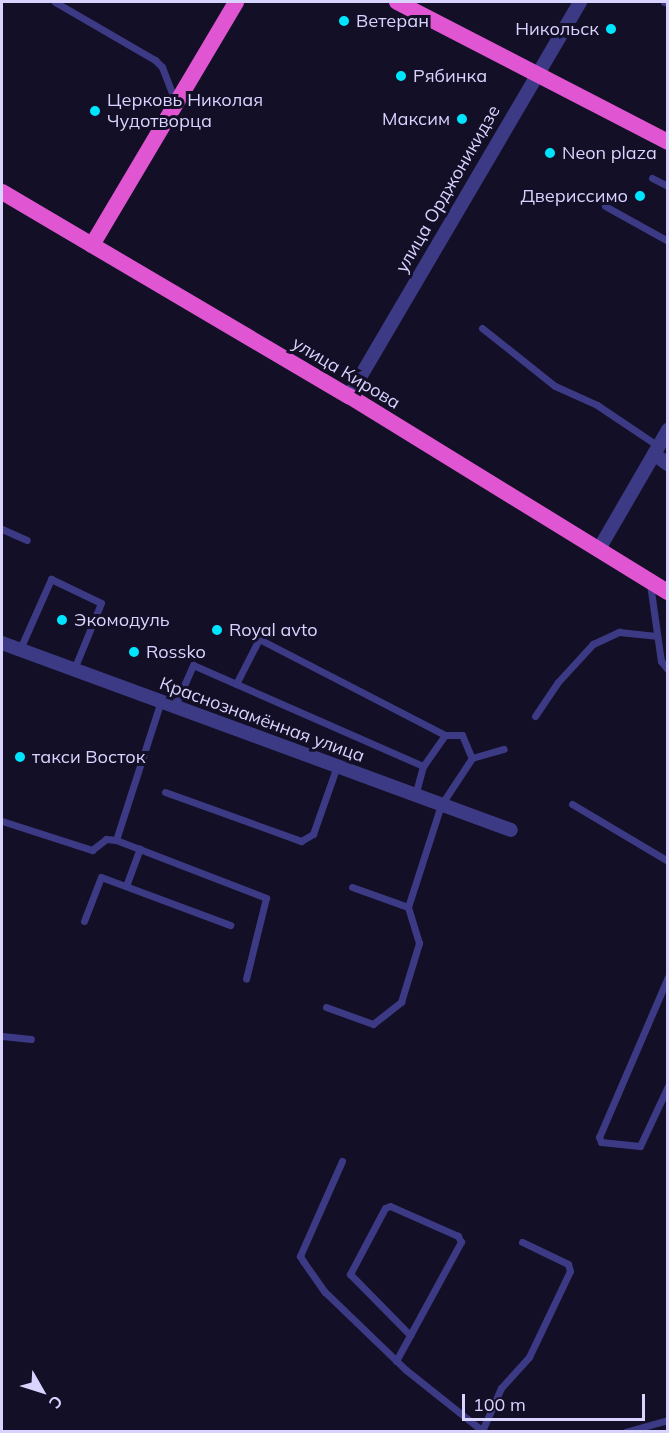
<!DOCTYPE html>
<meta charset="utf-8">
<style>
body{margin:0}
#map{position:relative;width:669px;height:1433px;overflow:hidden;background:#130f26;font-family:Mulish,sans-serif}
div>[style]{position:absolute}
.service>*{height:7px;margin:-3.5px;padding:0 3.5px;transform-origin:3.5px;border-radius:3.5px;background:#3d3a85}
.minor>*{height:14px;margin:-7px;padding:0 7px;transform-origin:7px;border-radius:7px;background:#3d3a85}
.trunk>*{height:16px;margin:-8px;padding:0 8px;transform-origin:8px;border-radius:8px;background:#e055d1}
.dots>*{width:16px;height:16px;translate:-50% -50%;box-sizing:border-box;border:3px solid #130f26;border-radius:50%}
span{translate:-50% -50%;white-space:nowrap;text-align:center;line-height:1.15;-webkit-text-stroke:6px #130f26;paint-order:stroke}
.poi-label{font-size:18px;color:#d9d4ff}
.left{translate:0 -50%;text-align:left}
.right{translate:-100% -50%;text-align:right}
.street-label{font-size:18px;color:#d9d4ff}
.frame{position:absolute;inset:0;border:3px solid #d9d4ff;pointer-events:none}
.north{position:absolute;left:12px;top:1361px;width:60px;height:60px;-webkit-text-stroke:4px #130f26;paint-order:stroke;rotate:129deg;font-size:16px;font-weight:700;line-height:24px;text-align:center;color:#d9d4ff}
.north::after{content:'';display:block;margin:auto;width:21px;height:27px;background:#d9d4ff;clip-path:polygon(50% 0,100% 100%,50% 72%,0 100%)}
.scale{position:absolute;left:462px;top:1394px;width:183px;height:27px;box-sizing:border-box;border:3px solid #d9d4ff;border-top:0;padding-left:8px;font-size:18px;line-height:21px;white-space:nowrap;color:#d9d4ff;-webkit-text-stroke:4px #130f26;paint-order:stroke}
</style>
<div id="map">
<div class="service">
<i style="left:55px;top:2px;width:116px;rotate:30.1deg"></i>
<i style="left:155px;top:60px;width:10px;rotate:45deg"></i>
<i style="left:162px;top:67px;width:36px;rotate:69deg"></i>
<i style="left:664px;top:2px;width:4px;rotate:14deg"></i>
<i style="left:652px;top:178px;width:18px;rotate:27deg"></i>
<i style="left:605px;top:206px;width:72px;rotate:29.1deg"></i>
<i style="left:482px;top:328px;width:93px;rotate:38.5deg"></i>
<i style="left:555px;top:386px;width:46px;rotate:24.3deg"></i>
<i style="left:597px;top:405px;width:73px;rotate:33.9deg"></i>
<i style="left:2px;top:529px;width:27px;rotate:24deg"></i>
<i style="left:650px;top:584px;width:78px;rotate:81.9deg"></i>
<i style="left:661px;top:661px;width:11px;rotate:52deg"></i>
<i style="left:20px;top:649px;width:77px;rotate:-66.1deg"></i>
<i style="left:51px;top:579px;width:55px;rotate:25.6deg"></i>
<i style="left:101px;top:603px;width:71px;rotate:112.2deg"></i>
<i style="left:236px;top:684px;width:51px;rotate:-62.9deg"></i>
<i style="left:259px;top:639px;width:209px;rotate:27.3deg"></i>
<i style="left:445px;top:735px;width:38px;rotate:125deg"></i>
<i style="left:423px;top:766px;width:30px;rotate:105deg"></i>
<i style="left:175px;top:706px;width:45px;rotate:-66.3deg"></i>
<i style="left:193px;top:665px;width:251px;rotate:23.7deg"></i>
<i style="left:535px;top:716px;width:41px;rotate:-55.9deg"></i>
<i style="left:558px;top:682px;width:52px;rotate:-47.4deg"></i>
<i style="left:593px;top:644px;width:29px;rotate:-25deg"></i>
<i style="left:619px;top:632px;width:37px;rotate:6deg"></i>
<i style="left:445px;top:735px;width:17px"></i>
<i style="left:462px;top:735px;width:25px;rotate:67deg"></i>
<i style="left:472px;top:758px;width:33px;rotate:-16deg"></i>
<i style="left:165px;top:792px;width:145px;rotate:19.8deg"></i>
<i style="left:301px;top:841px;width:14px;rotate:-30deg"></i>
<i style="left:313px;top:834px;width:72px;rotate:-70.6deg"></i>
<i style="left:572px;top:804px;width:112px;rotate:30.7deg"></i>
<i style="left:2px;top:821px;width:95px;rotate:17.9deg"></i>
<i style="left:92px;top:850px;width:18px;rotate:-38deg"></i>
<i style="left:106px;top:839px;width:10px;rotate:6deg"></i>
<i style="left:116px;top:840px;width:146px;rotate:-72.1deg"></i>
<i style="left:116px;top:840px;width:161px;rotate:21.1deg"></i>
<i style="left:266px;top:898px;width:83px;rotate:103.9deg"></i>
<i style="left:126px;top:886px;width:40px;rotate:-69.8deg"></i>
<i style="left:352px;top:887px;width:59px;rotate:19.7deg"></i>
<i style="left:84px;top:921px;width:47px;rotate:-68.9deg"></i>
<i style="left:101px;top:877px;width:138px;rotate:20.4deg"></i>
<i style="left:668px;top:977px;width:174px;rotate:113.3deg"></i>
<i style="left:599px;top:1137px;width:5px;rotate:68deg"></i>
<i style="left:601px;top:1142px;width:39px;rotate:6deg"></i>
<i style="left:640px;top:1146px;width:66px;rotate:-65deg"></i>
<i style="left:326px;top:1007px;width:50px;rotate:19.9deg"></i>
<i style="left:373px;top:1024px;width:36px;rotate:-38deg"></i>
<i style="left:401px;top:1002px;width:62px;rotate:-73deg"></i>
<i style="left:419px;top:943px;width:38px;rotate:-107deg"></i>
<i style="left:408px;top:907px;width:107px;rotate:-72.1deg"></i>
<i style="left:441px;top:805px;width:56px;rotate:-56.6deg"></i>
<i style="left:2px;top:1036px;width:29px;rotate:6deg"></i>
<i style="left:342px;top:1161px;width:104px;rotate:113.9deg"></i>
<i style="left:300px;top:1256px;width:6px;rotate:59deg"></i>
<i style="left:303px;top:1261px;width:38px;rotate:55deg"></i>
<i style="left:325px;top:1292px;width:112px;rotate:43.9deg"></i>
<i style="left:406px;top:1370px;width:100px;rotate:38.5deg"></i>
<i style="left:396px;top:1361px;width:136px;rotate:-61.4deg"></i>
<i style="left:461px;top:1242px;width:7px;rotate:-117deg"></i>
<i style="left:458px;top:1236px;width:74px;rotate:-156.2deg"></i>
<i style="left:390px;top:1206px;width:5px;rotate:158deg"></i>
<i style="left:385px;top:1208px;width:75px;rotate:117.9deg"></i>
<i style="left:350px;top:1274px;width:86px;rotate:45.5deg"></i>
<i style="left:482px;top:1431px;width:47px;rotate:-66.2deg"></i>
<i style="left:501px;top:1388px;width:42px;rotate:-47.9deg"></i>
<i style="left:529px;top:1357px;width:95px;rotate:-64.5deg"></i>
<i style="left:570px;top:1271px;width:7px;rotate:-106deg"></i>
<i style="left:568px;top:1264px;width:51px;rotate:-154.4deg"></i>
<i style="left:625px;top:1432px;width:45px;rotate:-15.6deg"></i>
</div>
<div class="minor">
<i style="left:349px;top:396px;width:457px;rotate:-59.6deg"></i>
<i style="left:654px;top:454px;width:17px;rotate:36deg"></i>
<i style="left:599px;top:549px;width:138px;rotate:-59.9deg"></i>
<i style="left:2px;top:643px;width:542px;rotate:20.17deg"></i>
</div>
<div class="trunk">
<i style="left:397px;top:2px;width:305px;rotate:27.3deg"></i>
<i style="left:2px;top:192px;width:403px;rotate:30.5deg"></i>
<i style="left:349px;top:396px;width:374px;rotate:31.6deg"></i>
<i style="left:92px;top:245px;width:282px;rotate:-59.3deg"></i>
</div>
<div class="dots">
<i style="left:344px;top:21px;background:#00e5ff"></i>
<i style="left:611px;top:29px;background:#00e5ff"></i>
<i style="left:401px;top:76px;background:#00e5ff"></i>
<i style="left:95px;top:111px;background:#00e5ff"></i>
<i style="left:462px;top:119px;background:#00e5ff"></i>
<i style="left:550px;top:153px;background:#00e5ff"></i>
<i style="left:640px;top:196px;background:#00e5ff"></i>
<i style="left:62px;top:620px;background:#00e5ff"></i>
<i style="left:217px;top:630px;background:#00e5ff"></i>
<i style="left:134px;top:652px;background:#00e5ff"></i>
<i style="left:20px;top:757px;background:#00e5ff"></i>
</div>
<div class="poi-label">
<span class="left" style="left:356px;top:21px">Ветеран</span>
<span class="right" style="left:599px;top:29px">Никольск</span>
<span class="left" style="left:413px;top:76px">Рябинка</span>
<span class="left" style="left:107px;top:111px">Церковь Николая<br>Чудотворца</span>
<span class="right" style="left:450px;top:119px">Максим</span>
<span class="left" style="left:562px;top:153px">Neon plaza</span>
<span class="right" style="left:628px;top:196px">Двериссимо</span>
<span class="left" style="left:74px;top:620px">Экомодуль</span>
<span class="left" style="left:229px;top:630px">Royal avto</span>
<span class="left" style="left:146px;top:652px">Rossko</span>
<span class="left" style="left:32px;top:757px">такси Восток</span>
</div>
<div class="street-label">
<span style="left:448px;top:189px;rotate:-60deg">улица Орджоникидзе</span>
<span style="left:346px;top:373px;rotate:31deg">улица Кирова</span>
<span style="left:262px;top:720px;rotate:20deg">Краснознамённая улица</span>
</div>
<div class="frame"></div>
<div class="north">С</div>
<div class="scale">100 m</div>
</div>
